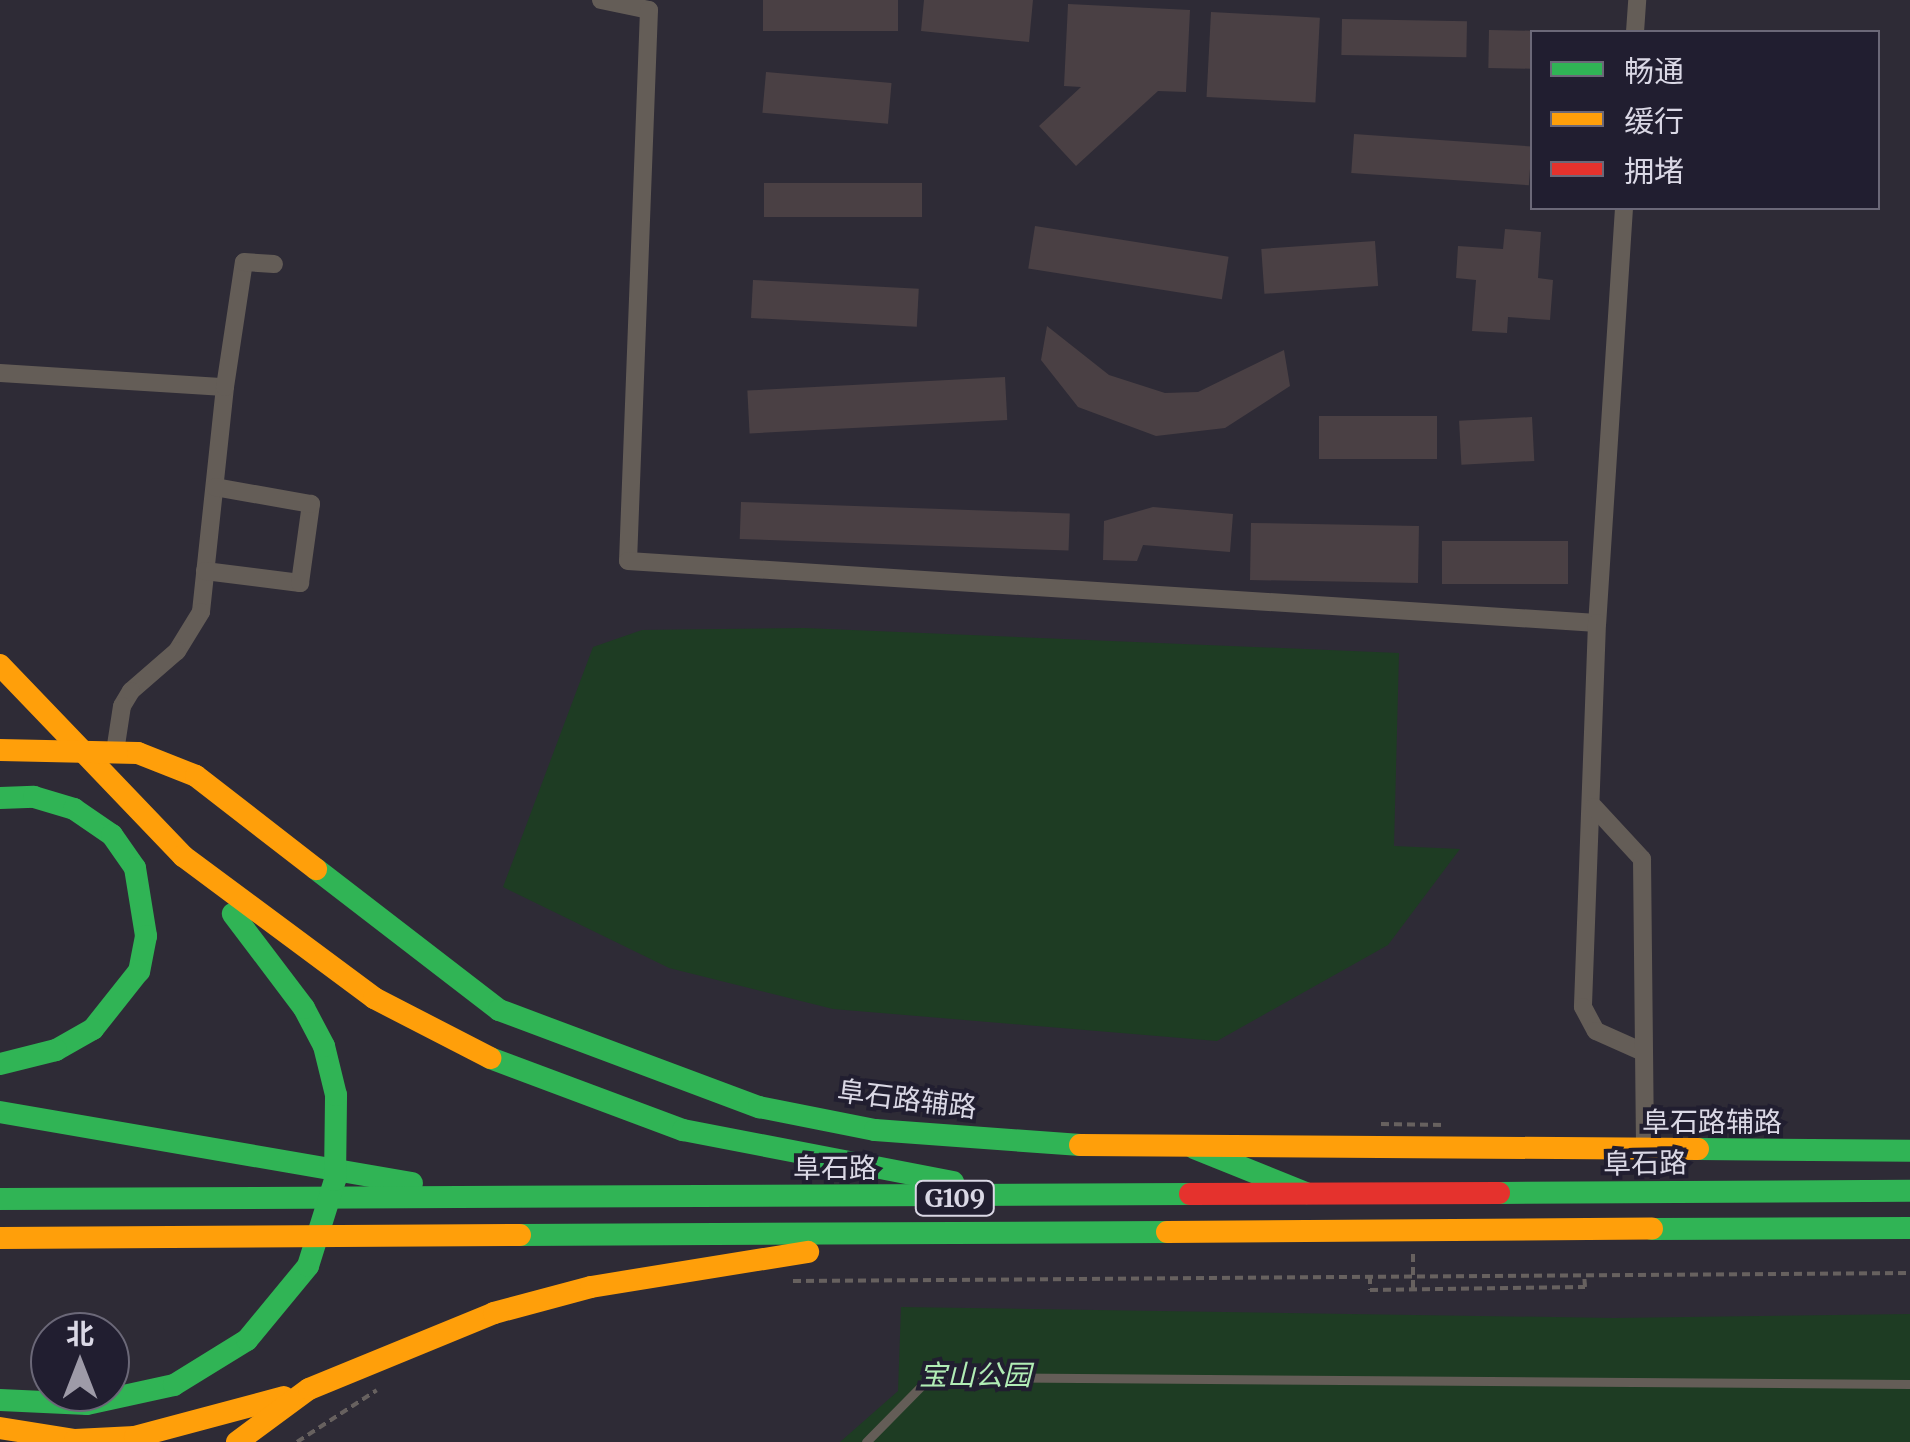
<!DOCTYPE html>
<meta charset="utf-8">
<style>
body{margin:0}
#map{position:relative;width:1910px;height:1442px;overflow:hidden;background:#2e2b36;font-family:Merriweather,"Noto Sans SC",serif}
div>[style]{position:absolute}
.green>*{inset:0;background:#1e3c23}
.building>*{inset:0;background:#4a4044;transform-origin:0 0}
.path>*{height:4px;margin-top:-2px;transform-origin:0;background:repeating-linear-gradient(90deg,#67615f 0 8px,transparent 0 13px)}
.lane>*{height:9px;margin:-4.5px;padding:0 4.5px;transform-origin:4.5px;border-radius:4.5px;background:#645d57}
.street>*{height:18px;margin:-9px;padding:0 9px;transform-origin:9px;border-radius:9px;background:#645d57}
.fast>*{height:22px;margin:-11px;padding:0 11px;transform-origin:11px;border-radius:11px;background:#30b455}
.slow>*{height:22px;margin:-11px;padding:0 11px;transform-origin:11px;border-radius:11px;background:#ff9f0a}
.jam>*{height:22px;margin:-11px;padding:0 11px;transform-origin:11px;border-radius:11px;background:#e5322d}
span{translate:-50% -50%;white-space:nowrap;text-align:center;line-height:1.15;-webkit-text-stroke:8px #211e30;paint-order:stroke}
.shield-label span{padding:2px 8px;background:#211e30;border:2px solid;border-radius:8px;-webkit-text-stroke-width:0}
.shield-label{font-size:25px;color:#dad8e5;font-weight:700}
.street-label{font-size:28px;color:#dad8e5}
.park-label{font-size:28px;color:#b1edb5;font-style:italic}
.legend{position:absolute;left:1530px;top:30px;width:350px;height:180px;box-sizing:border-box;background:#211e30;border:2px solid #6b6878;margin:0;padding:12px 18px;list-style:none;font-size:30px;color:#dad8e5}
.legend li{display:flex;align-items:center;gap:20px;height:50px}
.legend b{width:50px;border:2px solid #6b6878}
.north{position:absolute;left:30px;top:1312px;width:100px;height:100px;box-sizing:border-box;background:#211e30;border:2px solid #6b6878;border-radius:50%;rotate:0deg;font-size:28px;font-weight:700;line-height:40px;text-align:center;color:#dad8e5}
.north::after{content:'';display:block;margin:auto;width:35px;height:45px;background:#9e9ba8;clip-path:polygon(50% 0,100% 100%,50% 72%,0 100%)}
</style>
<div id="map">
<div class="green">
<i style="clip-path:polygon(804px 628px,1399px 653px,1394px 846px,1460px 849px,1388px 945px,1217px 1041px,833px 1009px,669px 968px,503px 887px,593px 647px,642px 630px)"></i>
<i style="clip-path:polygon(901px 1307px,1614px 1318px,1910px 1314px,1910px 1442px,840px 1442px,898px 1391px)"></i>
</div>
<div class="building">
<i style="left:763px;top:0;width:135px;height:31px"></i>
<i style="clip-path:polygon(924px 0,1033px 0,1029px 42px,921px 31px)"></i>
<i style="clip-path:polygon(1068px 4px,1190px 10px,1186px 92px,1158px 91px,1076px 166px,1039px 126px,1081px 87px,1064px 86px)"></i>
<i style="left:1211px;top:12px;width:109px;height:85px;rotate:3deg"></i>
<i style="left:1342px;top:19px;width:125px;height:36px;rotate:1deg"></i>
<i style="left:1489px;top:30px;width:43px;height:38px;rotate:1deg"></i>
<i style="left:766px;top:72px;width:126px;height:41px;rotate:5deg"></i>
<i style="left:1354px;top:134px;width:178px;height:39px;rotate:4deg"></i>
<i style="left:922px;top:183px;width:34px;height:158px;rotate:90deg"></i>
<i style="left:1035px;top:226px;width:196px;height:43px;rotate:9deg"></i>
<i style="clip-path:polygon(1505px 229px,1541px 232px,1538px 278px,1553px 280px,1550px 320px,1508px 317px,1507px 333px,1472px 331px,1476px 280px,1456px 278px,1458px 246px,1503px 249px)"></i>
<i style="left:1375px;top:241px;width:45px;height:114px;rotate:86deg"></i>
<i style="left:753px;top:280px;width:166px;height:38px;rotate:3deg"></i>
<i style="clip-path:polygon(1047px 326px,1109px 375px,1165px 393px,1198px 392px,1284px 350px,1290px 386px,1225px 428px,1156px 436px,1078px 407px,1041px 360px)"></i>
<i style="left:1005px;top:377px;width:43px;height:258px;rotate:87deg"></i>
<i style="left:1319px;top:416px;width:118px;height:43px"></i>
<i style="left:1532px;top:417px;width:44px;height:73px;rotate:87deg"></i>
<i style="left:741px;top:502px;width:329px;height:37px;rotate:2deg"></i>
<i style="clip-path:polygon(1153px 507px,1233px 514px,1230px 552px,1143px 545px,1137px 561px,1103px 560px,1104px 521px)"></i>
<i style="left:1251px;top:523px;width:168px;height:57px;rotate:1deg"></i>
<i style="left:1442px;top:541px;width:126px;height:43px"></i>
</div>
<div class="path">
<i style="left:1381px;top:1124px;width:64px;rotate:0.9deg"></i>
<i style="left:1413px;top:1254px;width:35px;rotate:90deg"></i>
<i style="left:1370px;top:1276px;width:14px;rotate:90deg"></i>
<i style="left:1370px;top:1290px;width:215px;rotate:-0.8deg"></i>
<i style="left:1585px;top:1287px;width:13px;rotate:-94deg"></i>
<i style="left:793px;top:1281px;width:1117px;rotate:-0.41deg"></i>
<i style="left:297px;top:1442px;width:95px;rotate:-33deg"></i>
</div>
<div class="lane">
<i style="left:866px;top:1442px;width:91px;rotate:-45.4deg"></i>
<i style="left:930px;top:1377px;width:980px;rotate:0.41deg"></i>
</div>
<div class="street">
<i style="left:601px;top:0;width:49px;rotate:11.8deg"></i>
<i style="left:649px;top:10px;width:551px;rotate:92.18deg"></i>
<i style="left:628px;top:561px;width:971px;rotate:3.66deg"></i>
<i style="left:1635px;top:32px;width:32px;rotate:-86deg"></i>
<i style="left:1624px;top:208px;width:416px;rotate:93.7deg"></i>
<i style="left:1597px;top:623px;width:384px;rotate:92.1deg"></i>
<i style="left:1583px;top:1007px;width:27px;rotate:62deg"></i>
<i style="left:1596px;top:1031px;width:51px;rotate:24.1deg"></i>
<i style="left:0;top:373px;width:225px;rotate:3.6deg"></i>
<i style="left:225px;top:387px;width:226px;rotate:96.1deg"></i>
<i style="left:201px;top:612px;width:46px;rotate:121.6deg"></i>
<i style="left:177px;top:651px;width:61px;rotate:139deg"></i>
<i style="left:131px;top:691px;width:17px;rotate:121deg"></i>
<i style="left:122px;top:706px;width:47px;rotate:98.7deg"></i>
<i style="left:225px;top:387px;width:126px;rotate:-81.4deg"></i>
<i style="left:244px;top:262px;width:30px;rotate:4deg"></i>
<i style="left:205px;top:571px;width:96px;rotate:7.2deg"></i>
<i style="left:300px;top:583px;width:80px;rotate:-82.1deg"></i>
<i style="left:311px;top:504px;width:97px;rotate:-170deg"></i>
<i style="left:1594px;top:807px;width:71px;rotate:47.3deg"></i>
<i style="left:1642px;top:859px;width:293px;rotate:89.4deg"></i>
</div>
<div class="fast">
<i style="left:0;top:798px;width:34px;rotate:-2deg"></i>
<i style="left:34px;top:797px;width:42px;rotate:16.7deg"></i>
<i style="left:74px;top:809px;width:46px;rotate:34.4deg"></i>
<i style="left:112px;top:835px;width:40px;rotate:55.1deg"></i>
<i style="left:135px;top:868px;width:69px;rotate:80.8deg"></i>
<i style="left:146px;top:936px;width:36px;rotate:101deg"></i>
<i style="left:139px;top:971px;width:74px;rotate:128.4deg"></i>
<i style="left:93px;top:1029px;width:43px;rotate:150.4deg"></i>
<i style="left:56px;top:1050px;width:58px;rotate:166deg"></i>
<i style="left:316px;top:869px;width:231px;rotate:37.6deg"></i>
<i style="left:499px;top:1010px;width:278px;rotate:20.5deg"></i>
<i style="left:759px;top:1107px;width:118px;rotate:11.2deg"></i>
<i style="left:875px;top:1130px;width:206px;rotate:4.2deg"></i>
<i style="left:490px;top:1058px;width:206px;rotate:20.5deg"></i>
<i style="left:683px;top:1130px;width:275px;rotate:10.9deg"></i>
<i style="left:0;top:1112px;width:418px;rotate:9.8deg"></i>
<i style="left:1194px;top:1148px;width:121px;rotate:21.9deg"></i>
<i style="left:1698px;top:1149px;width:212px;rotate:0.5deg"></i>
<i style="left:1499px;top:1193px;width:411px;rotate:-0.3deg"></i>
<i style="left:0;top:1199px;width:1190px;rotate:-0.24deg"></i>
<i style="left:1652px;top:1229px;width:258px;rotate:-0.2deg"></i>
<i style="left:520px;top:1235px;width:647px;rotate:-0.27deg"></i>
<i style="left:0;top:1400px;width:87px;rotate:2.6deg"></i>
<i style="left:87px;top:1404px;width:89px;rotate:-12.3deg"></i>
<i style="left:174px;top:1385px;width:86px;rotate:-31.7deg"></i>
<i style="left:247px;top:1340px;width:96px;rotate:-50.5deg"></i>
<i style="left:308px;top:1266px;width:90px;rotate:-72.6deg"></i>
<i style="left:335px;top:1180px;width:85px;rotate:-89.3deg"></i>
<i style="left:336px;top:1095px;width:50px;rotate:-103.8deg"></i>
<i style="left:324px;top:1046px;width:43px;rotate:-117.8deg"></i>
<i style="left:304px;top:1008px;width:118px;rotate:-127.1deg"></i>
</div>
<div class="slow">
<i style="left:0;top:665px;width:265px;rotate:46.2deg"></i>
<i style="left:183px;top:856px;width:238px;rotate:36.6deg"></i>
<i style="left:374px;top:998px;width:131px;rotate:27.3deg"></i>
<i style="left:0;top:750px;width:138px;rotate:1.2deg"></i>
<i style="left:138px;top:753px;width:62px;rotate:21.6deg"></i>
<i style="left:196px;top:776px;width:152px;rotate:37.8deg"></i>
<i style="left:1080px;top:1145px;width:618px;rotate:0.37deg"></i>
<i style="left:1167px;top:1232px;width:485px;rotate:-0.4deg"></i>
<i style="left:0;top:1238px;width:520px;rotate:-0.33deg"></i>
<i style="left:0;top:1428px;width:76px;rotate:9.1deg"></i>
<i style="left:75px;top:1440px;width:60px;rotate:-2.9deg"></i>
<i style="left:135px;top:1437px;width:154px;rotate:-15deg"></i>
<i style="left:237px;top:1442px;width:89px;rotate:-36.4deg"></i>
<i style="left:309px;top:1389px;width:200px;rotate:-22.3deg"></i>
<i style="left:494px;top:1313px;width:100px;rotate:-15deg"></i>
<i style="left:591px;top:1287px;width:220px;rotate:-9.2deg"></i>
</div>
<div class="jam">
<i style="left:1190px;top:1194px;width:309px;rotate:-0.2deg"></i>
</div>
<div class="shield-label">
<span style="left:955px;top:1198px">G109</span>
</div>
<div class="street-label">
<span style="left:907px;top:1099px;rotate:7deg">阜石路辅路</span>
<span style="left:1712px;top:1122px">阜石路辅路</span>
<span style="left:1645px;top:1163px;rotate:-1deg">阜石路</span>
<span style="left:835px;top:1168px">阜石路</span>
</div>
<div class="park-label">
<span style="left:975px;top:1375px">宝山公园</span>
</div>
<ul class="legend">
<li><b style="height:12px;background:#30b455"></b>畅通</li>
<li><b style="height:12px;background:#ff9f0a"></b>缓行</li>
<li><b style="height:12px;background:#e5322d"></b>拥堵</li>
</ul>
<div class="north">北</div>
</div>
